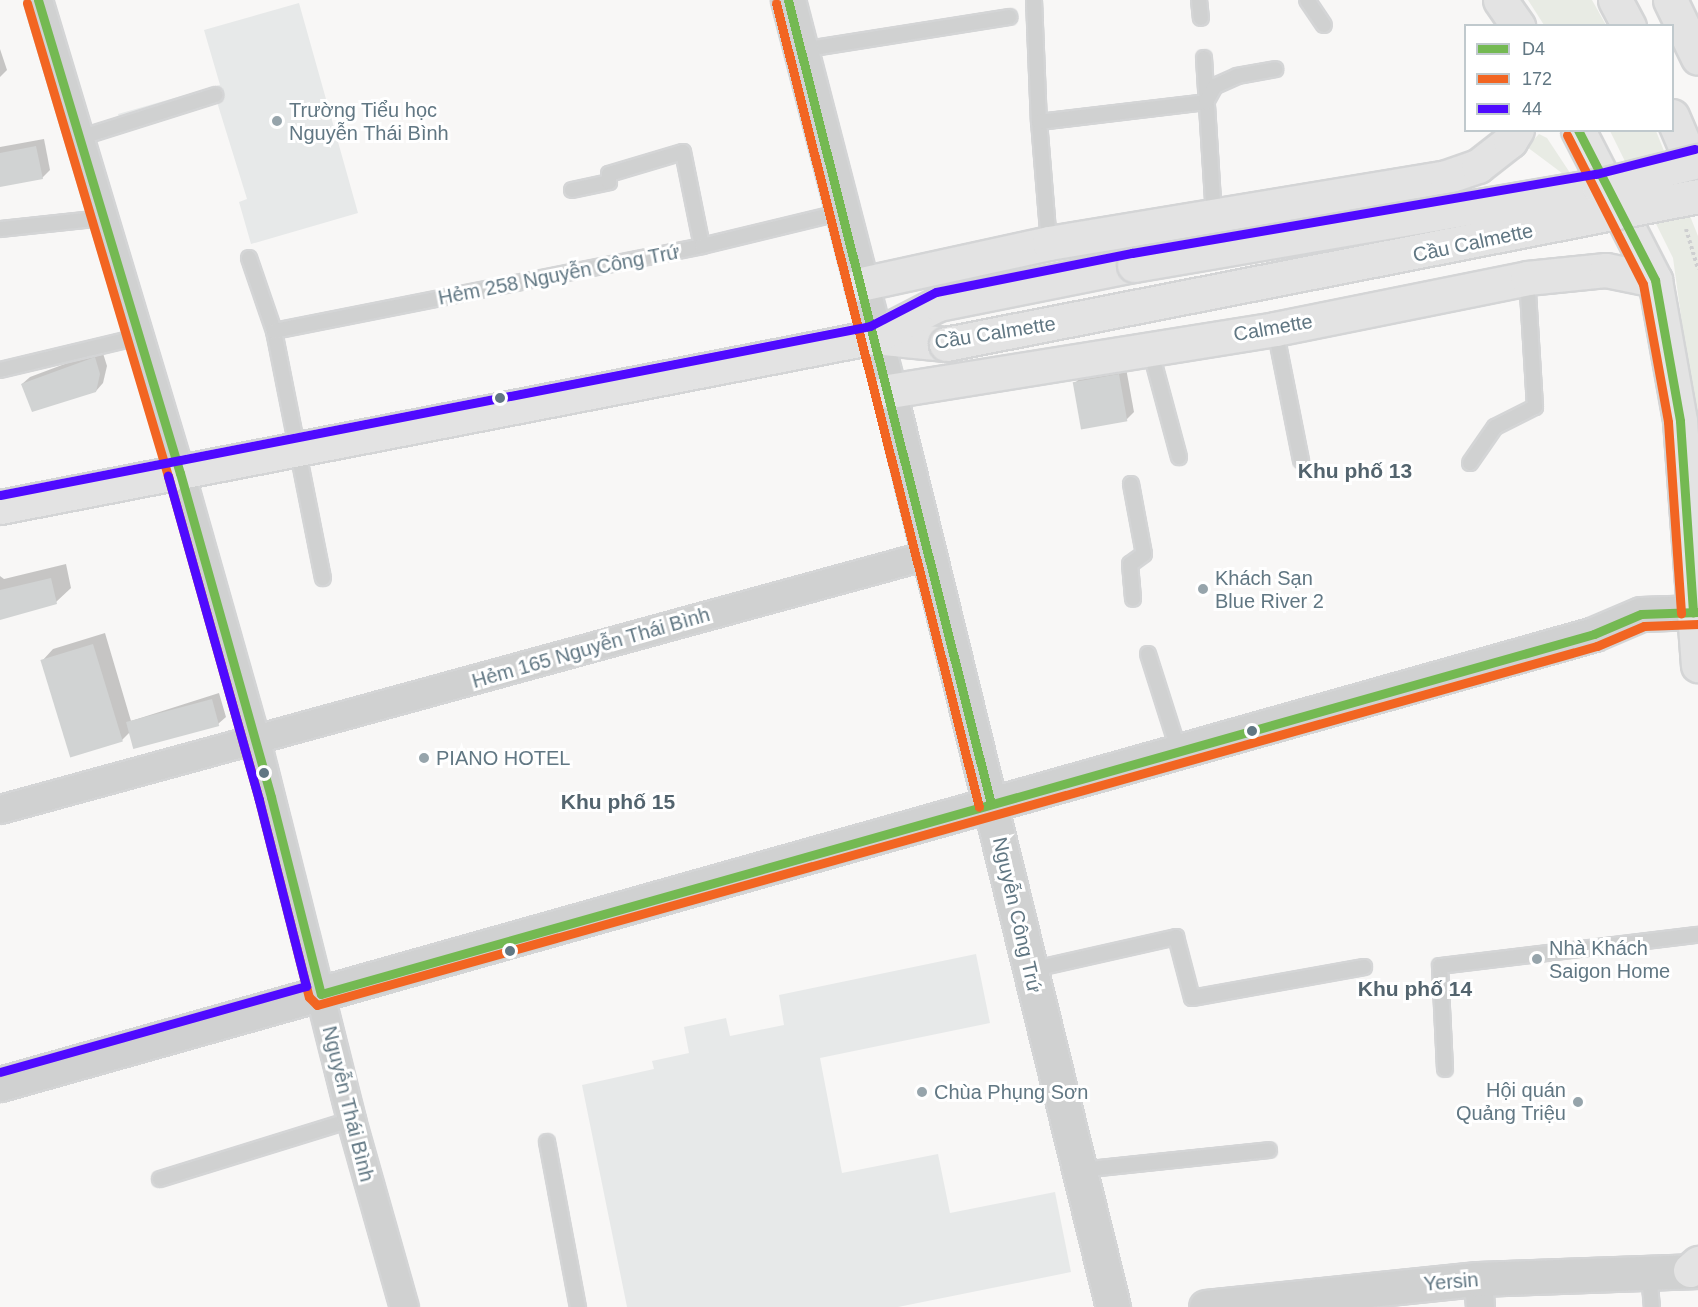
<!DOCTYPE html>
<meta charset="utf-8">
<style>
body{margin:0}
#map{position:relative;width:1698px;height:1307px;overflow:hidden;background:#f8f7f6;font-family:Arial,sans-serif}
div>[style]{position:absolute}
.built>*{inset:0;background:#e7e9e9}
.green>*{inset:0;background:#e8ebe4}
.shadow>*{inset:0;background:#0003}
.building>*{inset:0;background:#d1d3d3;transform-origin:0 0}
.path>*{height:4px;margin-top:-2px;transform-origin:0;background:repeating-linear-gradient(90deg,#cecfd0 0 3px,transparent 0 6px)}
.roads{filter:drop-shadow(2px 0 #d4d5d6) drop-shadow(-2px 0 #d4d5d6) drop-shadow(0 2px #d4d5d6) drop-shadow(0 -2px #d4d5d6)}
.service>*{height:14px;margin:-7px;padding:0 7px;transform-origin:7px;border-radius:7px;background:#d0d1d1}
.minor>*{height:27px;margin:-13.5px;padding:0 13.5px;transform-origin:13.5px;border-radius:13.5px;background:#d0d1d1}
.tertiary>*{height:33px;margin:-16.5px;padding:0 16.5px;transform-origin:16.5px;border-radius:16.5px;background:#d0d1d1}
.secondary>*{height:33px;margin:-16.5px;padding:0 16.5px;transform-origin:16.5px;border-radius:16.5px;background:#e3e3e3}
.primary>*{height:33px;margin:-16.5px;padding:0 16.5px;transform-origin:16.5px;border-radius:16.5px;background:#e3e3e3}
.trunk>*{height:33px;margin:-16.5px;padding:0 16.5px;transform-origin:16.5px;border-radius:16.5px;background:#e3e3e3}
.bridges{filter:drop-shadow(2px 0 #d4d5d6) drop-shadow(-2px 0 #d4d5d6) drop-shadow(0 2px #d4d5d6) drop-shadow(0 -2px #d4d5d6)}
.secondary-bridge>*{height:33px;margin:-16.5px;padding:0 16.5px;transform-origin:16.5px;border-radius:16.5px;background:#e3e3e3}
.bus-1>*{height:9px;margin:-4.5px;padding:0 4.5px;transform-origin:4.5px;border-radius:4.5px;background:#74b952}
.bus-2>*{height:9px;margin:-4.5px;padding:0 4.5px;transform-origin:4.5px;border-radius:4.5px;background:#f26522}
.bus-3>*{height:9px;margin:-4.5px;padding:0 4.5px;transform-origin:4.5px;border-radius:4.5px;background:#4f0aff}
.dots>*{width:16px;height:16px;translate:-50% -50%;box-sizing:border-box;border:3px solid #fff;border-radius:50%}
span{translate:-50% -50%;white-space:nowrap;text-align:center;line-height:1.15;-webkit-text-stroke:6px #fff;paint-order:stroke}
.poi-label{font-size:20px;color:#617783}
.left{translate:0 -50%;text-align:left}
.right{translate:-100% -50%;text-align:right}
.street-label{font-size:20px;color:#617783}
.neighbourhood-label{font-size:21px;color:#53646e;font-weight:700}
.legend{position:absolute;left:1464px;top:24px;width:210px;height:108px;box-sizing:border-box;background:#fff;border:2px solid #c0c9cd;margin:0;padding:8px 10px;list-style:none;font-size:18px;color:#617783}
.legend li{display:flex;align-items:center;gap:12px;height:30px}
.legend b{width:30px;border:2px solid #c0c9cd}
</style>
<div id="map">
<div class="built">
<i style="clip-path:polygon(299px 3px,358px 213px,251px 244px,239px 202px,247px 199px,217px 102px,122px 128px,118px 114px,220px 85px,204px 30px)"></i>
<i style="clip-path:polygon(976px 954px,990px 1023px,820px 1058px,842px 1173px,938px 1154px,950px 1213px,1055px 1192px,1071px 1272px,898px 1307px,627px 1307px,582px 1085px,654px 1069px,652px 1061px,689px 1053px,684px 1027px,726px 1018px,730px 1036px,784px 1025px,779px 995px)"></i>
</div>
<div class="green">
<i style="clip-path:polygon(1528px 0,1592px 0,1606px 25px,1544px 25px)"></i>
<i style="clip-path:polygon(1610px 131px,1656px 131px,1698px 236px,1698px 440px,1673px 258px)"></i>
<i style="clip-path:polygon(1539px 134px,1547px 138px,1578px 185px,1527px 147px)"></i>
</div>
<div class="shadow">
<i style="clip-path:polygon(0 49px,7px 70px,0 77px)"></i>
<i style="clip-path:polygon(44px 139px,50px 170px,42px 178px,0 186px,0 147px)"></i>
<i style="clip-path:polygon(102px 350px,107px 366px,103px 383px,96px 391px,22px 384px,30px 377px)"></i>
<i style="clip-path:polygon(1126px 368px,1134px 412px,1126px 420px,1075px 383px,1083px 375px)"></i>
<i style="clip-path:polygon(66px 564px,71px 588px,56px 602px,0 618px,0 576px,4px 579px)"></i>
<i style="clip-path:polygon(105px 633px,131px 721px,219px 693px,226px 717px,218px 724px,130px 732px,122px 740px,42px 661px,53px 649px)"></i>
</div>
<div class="building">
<i style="clip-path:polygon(36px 146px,43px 179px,0 187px,0 153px)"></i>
<i style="clip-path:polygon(95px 357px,100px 374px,96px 392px,32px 412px,21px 384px)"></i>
<i style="left:1119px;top:374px;width:48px;height:47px;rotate:80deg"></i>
<i style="clip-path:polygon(51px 578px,57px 604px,0 620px,0 590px)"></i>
<i style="left:93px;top:644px;width:102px;height:55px;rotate:73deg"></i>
<i style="left:212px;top:699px;width:28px;height:89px;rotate:75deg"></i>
</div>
<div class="path">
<i style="left:1686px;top:229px;width:42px;rotate:73.3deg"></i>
</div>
<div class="roads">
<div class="service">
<i style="left:1034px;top:0;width:122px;rotate:87.7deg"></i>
<i style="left:1199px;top:0;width:18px;rotate:84deg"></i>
<i style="left:1307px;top:0;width:30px;rotate:56deg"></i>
<i style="left:801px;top:50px;width:211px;rotate:-9deg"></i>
<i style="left:1204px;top:58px;width:157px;rotate:86.4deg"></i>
<i style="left:79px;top:138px;width:143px;rotate:-17.5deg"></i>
<i style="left:572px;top:190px;width:38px;rotate:-12deg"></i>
<i style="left:609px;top:182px;width:8px;rotate:-90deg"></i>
<i style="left:609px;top:174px;width:77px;rotate:-16.6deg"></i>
<i style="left:683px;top:152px;width:96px;rotate:78.6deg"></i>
<i style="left:0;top:229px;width:104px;rotate:-6.1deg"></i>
<i style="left:1049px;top:243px;width:121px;rotate:-94.7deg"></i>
<i style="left:1039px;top:122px;width:168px;rotate:-6.8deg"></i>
<i style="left:1206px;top:102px;width:18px;rotate:-61deg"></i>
<i style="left:1215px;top:86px;width:24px;rotate:-24deg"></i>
<i style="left:1237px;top:76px;width:39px;rotate:-10deg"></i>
<i style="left:249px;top:258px;width:77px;rotate:71.1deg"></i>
<i style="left:274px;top:331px;width:252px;rotate:78.8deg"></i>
<i style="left:1275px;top:329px;width:134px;rotate:78.8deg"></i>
<i style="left:274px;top:331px;width:436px;rotate:-11.2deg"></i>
<i style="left:702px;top:246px;width:145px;rotate:-13.6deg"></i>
<i style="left:1150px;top:349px;width:112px;rotate:75deg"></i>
<i style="left:0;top:370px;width:142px;rotate:-13.4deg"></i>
<i style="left:1470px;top:463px;width:44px;rotate:-55.2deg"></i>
<i style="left:1495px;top:427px;width:45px;rotate:-26.6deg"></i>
<i style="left:1535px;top:407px;width:129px;rotate:-93.5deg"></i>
<i style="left:1131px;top:484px;width:71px;rotate:79.5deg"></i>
<i style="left:1144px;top:554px;width:17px;rotate:144deg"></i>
<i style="left:1130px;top:564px;width:35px;rotate:85deg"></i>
<i style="left:1148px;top:654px;width:103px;rotate:72.4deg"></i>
<i style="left:1030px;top:970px;width:150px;rotate:-12.7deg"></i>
<i style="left:1176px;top:937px;width:63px;rotate:75.3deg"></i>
<i style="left:1192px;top:998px;width:175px;rotate:-10.2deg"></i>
<i style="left:1445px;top:1069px;width:103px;rotate:-92.8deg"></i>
<i style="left:1440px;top:966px;width:260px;rotate:-6.9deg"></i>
<i style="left:547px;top:1142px;width:168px;rotate:79.4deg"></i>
<i style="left:1080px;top:1170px;width:190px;rotate:-6deg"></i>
<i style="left:160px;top:1179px;width:200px;rotate:-17.2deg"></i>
<i style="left:1649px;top:1274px;width:33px;rotate:85deg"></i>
</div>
<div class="minor">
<i style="left:38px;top:0;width:494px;rotate:73.3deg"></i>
<i style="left:180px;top:473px;width:279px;rotate:74.2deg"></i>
<i style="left:256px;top:741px;width:391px;rotate:75.9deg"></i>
<i style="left:351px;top:1120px;width:194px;rotate:74.2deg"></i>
<i style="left:0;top:809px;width:961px;rotate:-15.32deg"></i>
<i style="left:1478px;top:1279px;width:28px;rotate:86deg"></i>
</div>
<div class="tertiary">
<i style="left:788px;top:0;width:404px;rotate:75.5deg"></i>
<i style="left:889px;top:391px;width:943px;rotate:76.26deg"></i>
<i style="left:0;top:1084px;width:1656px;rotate:-15.76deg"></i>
<i style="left:1594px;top:634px;width:51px;rotate:-23.1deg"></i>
<i style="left:1641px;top:614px;width:57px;rotate:-2deg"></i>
<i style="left:1206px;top:1307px;width:273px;rotate:-5.9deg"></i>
<i style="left:1478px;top:1279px;width:220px;rotate:-2.1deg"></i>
</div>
<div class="secondary">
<i style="left:861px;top:284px;width:192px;rotate:-12.3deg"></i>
<i style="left:1049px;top:243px;width:402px;rotate:-9.4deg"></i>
<i style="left:1446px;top:177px;width:34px;rotate:-19deg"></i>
<i style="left:1478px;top:166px;width:41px;rotate:-38deg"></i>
<i style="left:1510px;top:141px;width:13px;rotate:-58deg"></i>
<i style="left:874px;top:337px;width:72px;rotate:5.6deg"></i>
<i style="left:889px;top:391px;width:391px;rotate:-9.1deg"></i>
<i style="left:1275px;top:329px;width:257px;rotate:-11.4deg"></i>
<i style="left:1527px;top:278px;width:79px;rotate:-5.8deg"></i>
<i style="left:1606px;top:270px;width:50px;rotate:11.5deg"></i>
<i style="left:0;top:507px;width:890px;rotate:-11.01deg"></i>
<i style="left:874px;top:337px;width:72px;rotate:-27.3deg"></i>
<i style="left:938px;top:304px;width:200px;rotate:-11.3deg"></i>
</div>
<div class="primary">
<i style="left:1500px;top:0;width:32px;rotate:55deg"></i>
<i style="left:1578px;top:130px;width:169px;rotate:62.8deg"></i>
<i style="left:1655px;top:280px;width:143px;rotate:79.9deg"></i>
<i style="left:1680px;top:421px;width:245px;rotate:85.8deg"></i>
<i style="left:1690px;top:1270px;width:11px;rotate:-41deg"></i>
</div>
<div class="trunk">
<i style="left:1615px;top:0;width:30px;rotate:62deg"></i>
<i style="left:1670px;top:0;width:64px;rotate:64.2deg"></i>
<i style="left:1672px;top:116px;width:66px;rotate:66.9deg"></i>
</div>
</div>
<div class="bridges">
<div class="secondary-bridge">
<i style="left:1134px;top:265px;width:471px;rotate:-9.7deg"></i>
<i style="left:1598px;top:186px;width:103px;rotate:-14deg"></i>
<i style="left:946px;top:344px;width:766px;rotate:-11.13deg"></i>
</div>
</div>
<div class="bus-1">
<i style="left:38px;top:0;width:494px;rotate:73.3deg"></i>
<i style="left:180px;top:473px;width:337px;rotate:74.3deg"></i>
<i style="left:271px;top:797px;width:203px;rotate:75.8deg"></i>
<i style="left:321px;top:994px;width:1323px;rotate:-15.79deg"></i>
<i style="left:1594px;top:634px;width:51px;rotate:-23.1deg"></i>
<i style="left:1641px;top:614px;width:57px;rotate:-2deg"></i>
<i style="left:788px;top:0;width:829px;rotate:75.83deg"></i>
<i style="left:1578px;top:130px;width:169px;rotate:62.8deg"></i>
<i style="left:1655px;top:280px;width:143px;rotate:79.9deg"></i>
<i style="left:1680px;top:421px;width:192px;rotate:86.1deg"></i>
</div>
<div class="bus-2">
<i style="left:27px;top:3px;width:494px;rotate:73.4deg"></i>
<i style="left:168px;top:476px;width:337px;rotate:74.3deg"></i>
<i style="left:259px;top:800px;width:203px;rotate:75.8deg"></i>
<i style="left:309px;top:997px;width:11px;rotate:45deg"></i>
<i style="left:317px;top:1005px;width:1329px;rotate:-15.67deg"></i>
<i style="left:1597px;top:646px;width:51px;rotate:-23.1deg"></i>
<i style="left:1644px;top:626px;width:54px;rotate:-2.1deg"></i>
<i style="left:776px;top:3px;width:829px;rotate:75.83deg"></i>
<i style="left:1567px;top:135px;width:167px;rotate:63deg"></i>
<i style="left:1643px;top:284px;width:140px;rotate:79.7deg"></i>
<i style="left:1668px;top:422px;width:192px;rotate:86.1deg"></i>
</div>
<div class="bus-3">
<i style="left:0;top:495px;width:886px;rotate:-10.99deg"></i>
<i style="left:870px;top:326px;width:74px;rotate:-27.3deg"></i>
<i style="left:936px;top:292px;width:200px;rotate:-11.3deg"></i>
<i style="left:1132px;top:253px;width:471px;rotate:-9.7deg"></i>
<i style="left:1596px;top:174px;width:102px;rotate:-14.2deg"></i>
<i style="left:0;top:1072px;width:318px;rotate:-15.7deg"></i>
<i style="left:306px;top:986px;width:192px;rotate:-104.2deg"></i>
<i style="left:259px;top:800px;width:337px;rotate:-105.7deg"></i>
</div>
<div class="dots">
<i style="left:277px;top:121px;background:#96a4ab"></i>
<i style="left:500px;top:398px;background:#617783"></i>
<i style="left:1203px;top:589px;background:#96a4ab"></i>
<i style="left:1252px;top:731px;background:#617783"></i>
<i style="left:424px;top:758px;background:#96a4ab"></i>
<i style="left:264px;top:773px;background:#617783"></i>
<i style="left:510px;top:951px;background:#617783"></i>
<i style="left:1537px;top:959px;background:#96a4ab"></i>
<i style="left:922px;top:1092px;background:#96a4ab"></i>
<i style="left:1578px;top:1102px;background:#96a4ab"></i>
</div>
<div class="poi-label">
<span class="left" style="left:289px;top:122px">Trường Tiểu học<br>Nguyễn Thái Bình</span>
<span class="left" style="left:1215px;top:590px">Khách Sạn<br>Blue River 2</span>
<span class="left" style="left:436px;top:758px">PIANO HOTEL</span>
<span class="left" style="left:1549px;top:960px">Nhà Khách<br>Saigon Home</span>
<span class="right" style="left:1566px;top:1102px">Hội quán<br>Quảng Triệu</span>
<span class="left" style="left:934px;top:1092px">Chùa Phụng Sơn</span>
</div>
<div class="street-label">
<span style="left:1473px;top:243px;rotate:-12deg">Cầu Calmette</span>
<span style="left:559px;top:275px;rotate:-11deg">Hẻm 258 Nguyễn Công Trứ</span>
<span style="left:1273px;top:328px;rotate:-10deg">Calmette</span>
<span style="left:995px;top:333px;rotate:-9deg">Cầu Calmette</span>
<span style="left:591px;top:648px;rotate:-16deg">Hẻm 165 Nguyễn Thái Bình</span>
<span style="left:1017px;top:915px;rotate:77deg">Nguyễn Công Trứ</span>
<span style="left:348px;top:1104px;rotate:76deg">Nguyễn Thái Bình</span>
<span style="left:1451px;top:1282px;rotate:-5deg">Yersin</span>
</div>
<div class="neighbourhood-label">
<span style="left:1355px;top:471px">Khu phố 13</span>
<span style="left:618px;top:802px">Khu phố 15</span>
<span style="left:1415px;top:989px">Khu phố 14</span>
</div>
<ul class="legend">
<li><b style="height:8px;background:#74b952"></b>D4</li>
<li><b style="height:8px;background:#f26522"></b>172</li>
<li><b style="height:8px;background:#4f0aff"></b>44</li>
</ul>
</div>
